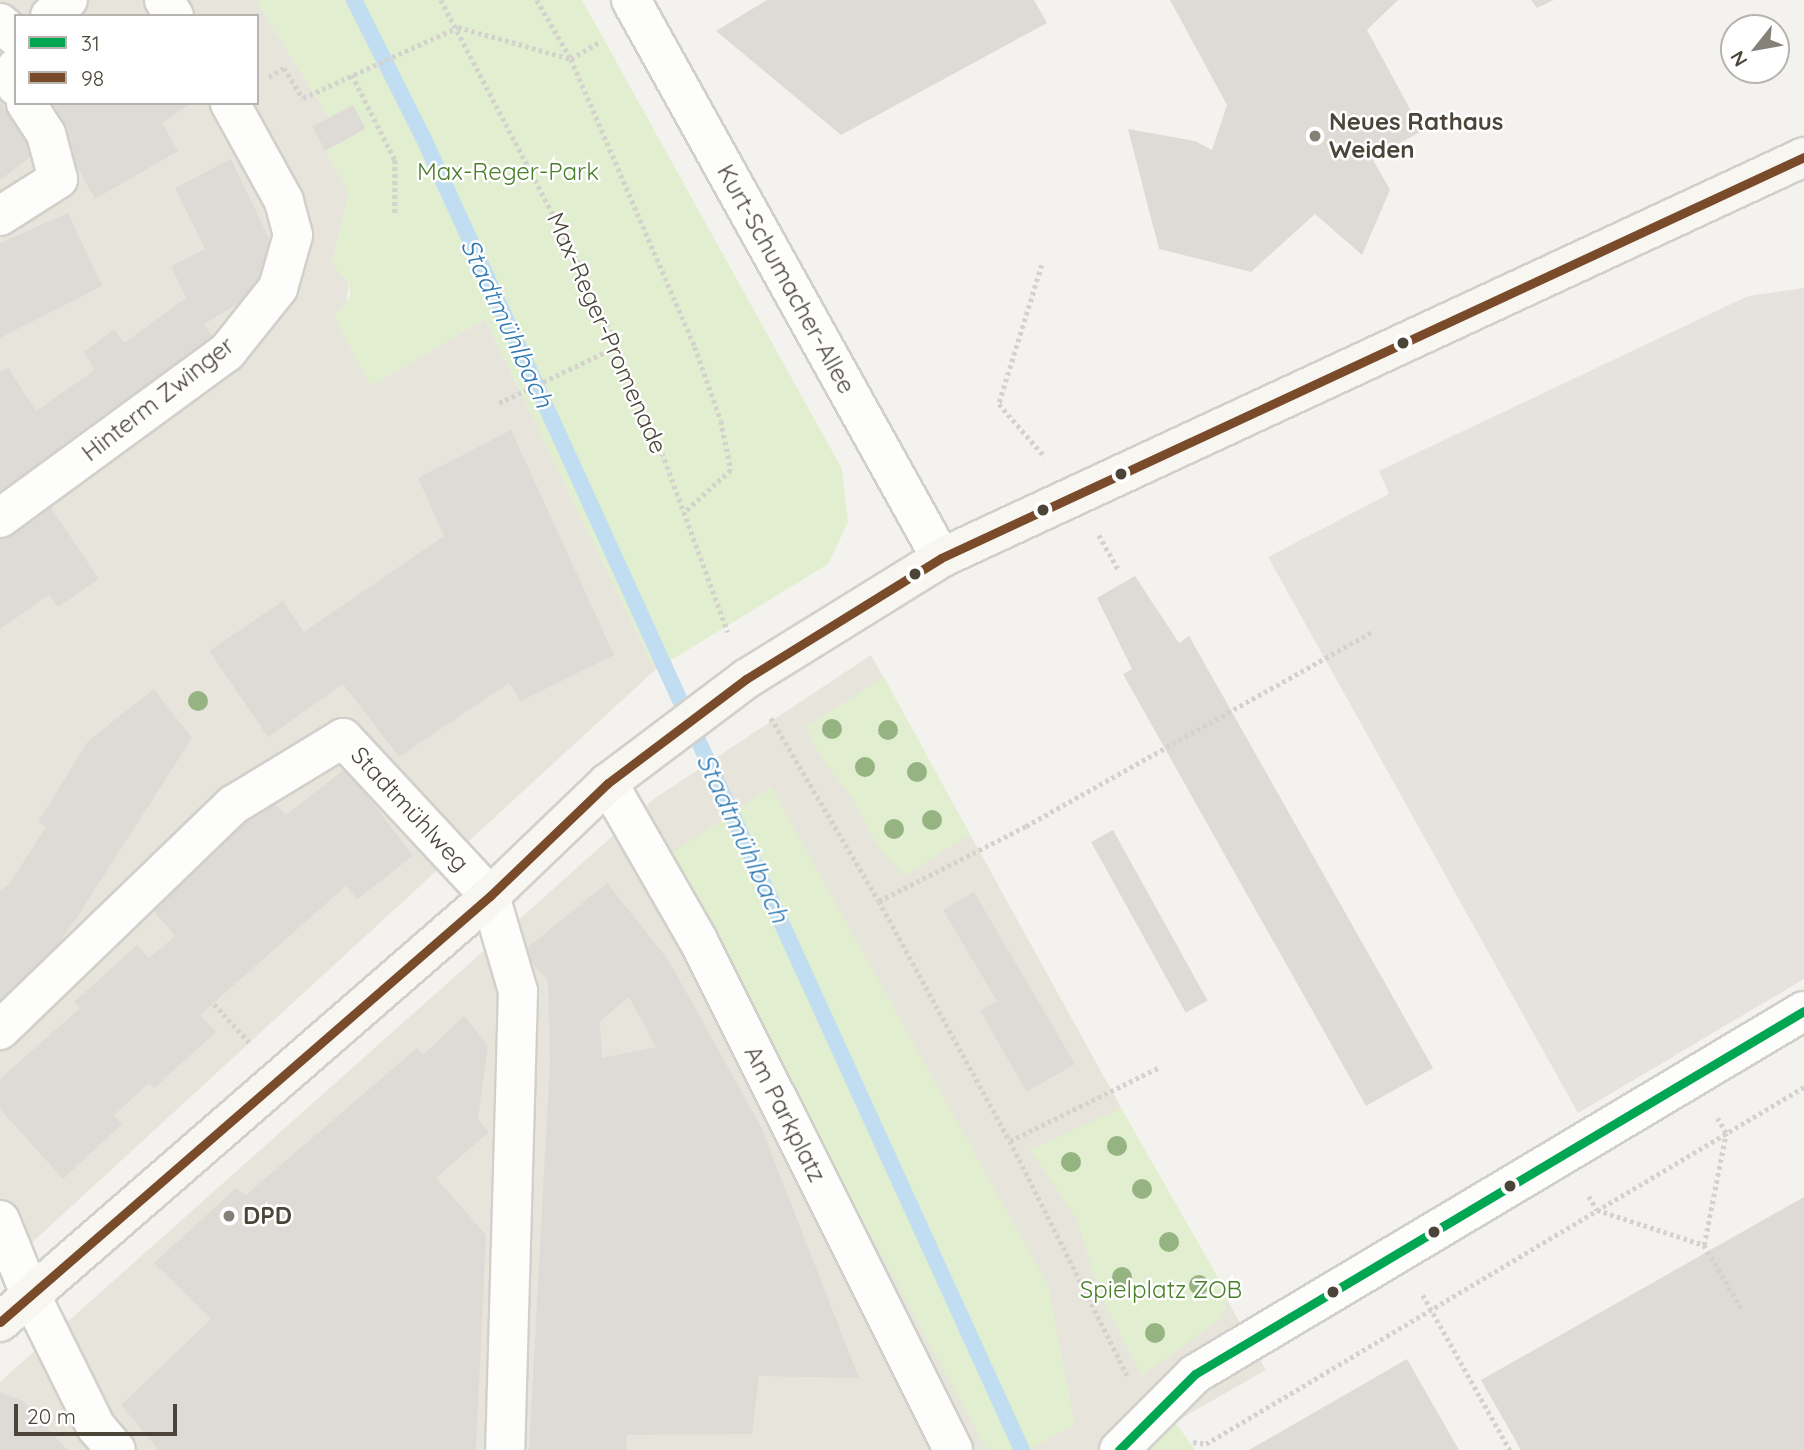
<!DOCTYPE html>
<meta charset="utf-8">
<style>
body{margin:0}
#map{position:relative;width:1804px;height:1450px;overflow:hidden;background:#f4f2ee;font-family:Quicksand,sans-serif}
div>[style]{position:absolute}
.residential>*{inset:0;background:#e7e4dc}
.green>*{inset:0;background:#e1eecf}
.parking>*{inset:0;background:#e6e3df}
.stream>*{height:16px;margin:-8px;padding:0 8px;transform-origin:8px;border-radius:8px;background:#c0ddf1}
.building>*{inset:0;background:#dedbd6;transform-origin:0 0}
.path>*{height:4.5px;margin-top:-2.25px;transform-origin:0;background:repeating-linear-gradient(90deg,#d3d2cc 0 3.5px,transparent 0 7px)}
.roads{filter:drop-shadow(2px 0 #d2d0cb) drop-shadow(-2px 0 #d2d0cb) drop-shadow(0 2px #d2d0cb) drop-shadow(0 -2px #d2d0cb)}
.street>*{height:38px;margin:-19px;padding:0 19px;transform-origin:19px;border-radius:19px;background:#fdfdfc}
.secondary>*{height:38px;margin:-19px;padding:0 19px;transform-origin:19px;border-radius:19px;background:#f7f6f1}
.bus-1>*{height:9px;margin:-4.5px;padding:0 4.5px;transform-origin:4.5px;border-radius:4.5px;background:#00a651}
.bus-2>*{height:9px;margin:-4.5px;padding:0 4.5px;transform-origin:4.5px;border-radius:4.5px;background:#7a4b2a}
.trees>*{width:20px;height:20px;margin:-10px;border-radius:50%;background:#96b382}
.dots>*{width:19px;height:19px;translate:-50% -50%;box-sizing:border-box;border:4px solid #fff;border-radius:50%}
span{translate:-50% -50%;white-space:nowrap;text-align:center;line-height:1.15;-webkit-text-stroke:5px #fff;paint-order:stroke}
.poi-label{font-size:24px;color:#4b4439;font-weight:700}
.left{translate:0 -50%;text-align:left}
.park-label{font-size:24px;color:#4a7f2a}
.street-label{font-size:24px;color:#4b4439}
.water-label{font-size:26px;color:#2e7ab2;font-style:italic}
.legend{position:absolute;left:14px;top:14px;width:245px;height:91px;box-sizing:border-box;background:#fff;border:2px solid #b7b4b0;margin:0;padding:9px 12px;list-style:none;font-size:21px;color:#4b4439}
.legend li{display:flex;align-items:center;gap:14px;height:35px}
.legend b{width:35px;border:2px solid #b7b4b0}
.north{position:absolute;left:1720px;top:14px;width:70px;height:70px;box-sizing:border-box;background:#fff;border:2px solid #b7b4b0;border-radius:50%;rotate:239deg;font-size:19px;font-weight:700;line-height:28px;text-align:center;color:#4b4439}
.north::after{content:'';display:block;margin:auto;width:24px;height:32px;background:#868178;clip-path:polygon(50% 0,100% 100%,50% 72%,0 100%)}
.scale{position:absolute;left:14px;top:1404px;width:163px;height:32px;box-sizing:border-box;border:4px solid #4b4439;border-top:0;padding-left:9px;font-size:21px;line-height:24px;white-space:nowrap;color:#4b4439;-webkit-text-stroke:5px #fff;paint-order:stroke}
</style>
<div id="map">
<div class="residential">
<i style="clip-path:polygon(evenodd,0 0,256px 0,329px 118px,353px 105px,366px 129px,326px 152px,349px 192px,332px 263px,349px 283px,345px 308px,371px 386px,485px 319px,655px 670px,0 1272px,0 0,16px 16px,257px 16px,257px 103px,16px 103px,16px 16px)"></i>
<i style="clip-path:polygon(871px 655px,1266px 1370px,1175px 1422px,1137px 1450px,0 1450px,0 1382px,654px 799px)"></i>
</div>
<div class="green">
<i style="clip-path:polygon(256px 0,582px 0,842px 469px,848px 522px,828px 564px,655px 670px,485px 319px,371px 386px,334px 317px,350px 296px,349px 282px,332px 264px,349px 192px,326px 152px,366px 129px,353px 106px,329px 118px)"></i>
<i style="clip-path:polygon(884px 677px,970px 835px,904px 876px,876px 844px,853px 799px,819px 754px,806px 727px)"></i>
<i style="clip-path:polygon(771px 787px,1048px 1285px,1075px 1425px,1028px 1450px,987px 1450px,666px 857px)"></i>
<i style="clip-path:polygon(1121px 1108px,1228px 1295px,1223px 1317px,1142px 1376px,1099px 1292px,1077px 1220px,1030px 1150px)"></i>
<i style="clip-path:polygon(1175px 1422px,1195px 1450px,1137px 1450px)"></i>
</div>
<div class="parking">
<i style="clip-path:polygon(1804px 288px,1804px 979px,1578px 1113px,1268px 557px,1389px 494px,1379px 471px,1748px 296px)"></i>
</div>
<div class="stream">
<i style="left:354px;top:0;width:153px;rotate:63.3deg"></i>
<i style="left:423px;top:137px;width:1443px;rotate:65.48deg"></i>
</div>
<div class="building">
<i style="clip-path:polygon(767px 0,1034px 0,1047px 23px,841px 135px,716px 31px)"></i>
<i style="clip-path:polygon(1170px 0,1398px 0,1367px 30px,1422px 131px,1372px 158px,1390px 190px,1362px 255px,1315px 214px,1251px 272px,1159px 249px,1128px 129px,1195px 141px,1212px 150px,1227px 105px)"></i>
<i style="clip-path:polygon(1531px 0,1554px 0,1537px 8px)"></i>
<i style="clip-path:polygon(0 102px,37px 152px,0 180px)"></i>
<i style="clip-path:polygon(42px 103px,192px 103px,162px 123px,178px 151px,95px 199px)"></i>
<i style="left:353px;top:105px;width:27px;height:46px;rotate:62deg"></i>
<i style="clip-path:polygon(231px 159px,278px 257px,266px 287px,204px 324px,218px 345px,0 502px,0 372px,8px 367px,36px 411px,95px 370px,84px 352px,114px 329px,124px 343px,186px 298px,171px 266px,205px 249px,175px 188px)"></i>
<i style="clip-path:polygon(68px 213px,102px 286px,0 338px,0 243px)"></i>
<i style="clip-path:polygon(511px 430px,614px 655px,521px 701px,509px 683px,399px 757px,343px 684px,268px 737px,209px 651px,283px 601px,304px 632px,444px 536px,418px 478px)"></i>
<i style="clip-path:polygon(47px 502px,99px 579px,58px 607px,49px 595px,0 629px,0 534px)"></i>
<i style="clip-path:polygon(1135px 576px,1179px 643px,1189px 636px,1433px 1068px,1366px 1106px,1123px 674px,1132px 669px,1097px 598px)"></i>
<i style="clip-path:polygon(154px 689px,192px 738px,74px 922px,27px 986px,0 1010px,0 891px,10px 883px,46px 827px,38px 822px,88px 741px)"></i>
<i style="clip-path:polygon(346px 768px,413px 856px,357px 899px,346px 886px,200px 1015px,216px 1032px,154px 1088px,149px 1083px,114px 1115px,122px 1124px,63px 1179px,0 1109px,0 1079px,80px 1008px,74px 1002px,137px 945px,149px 958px,175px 936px,149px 905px,266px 797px,286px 815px)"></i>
<i style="left:1113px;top:830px;width:195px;height:25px;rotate:61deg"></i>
<i style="clip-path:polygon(evenodd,607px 883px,669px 961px,761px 1127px,859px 1378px,759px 1376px,752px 1434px,627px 1435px,626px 1450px,529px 1450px,550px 1061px,548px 981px,522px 952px,607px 883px,629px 997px,656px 1047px,602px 1058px,600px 1021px,629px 997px)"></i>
<i style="clip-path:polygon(974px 892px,1075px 1064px,1027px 1092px,980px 1011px,997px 1001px,943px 910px)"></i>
<i style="clip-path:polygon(464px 1016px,488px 1045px,478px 1119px,489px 1132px,436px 1178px,486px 1235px,476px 1450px,159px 1450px,121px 1405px,211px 1319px,154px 1263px,236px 1188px,246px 1195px,417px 1048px,423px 1055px)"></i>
<i style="clip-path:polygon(1804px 1197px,1804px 1450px,1521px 1450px,1481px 1380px)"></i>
<i style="clip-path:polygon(1407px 1359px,1459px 1450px,1249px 1450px,1296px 1423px)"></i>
<i style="clip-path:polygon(0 1392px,23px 1401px,67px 1450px,0 1450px)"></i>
</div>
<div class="path">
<i style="left:441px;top:0;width:322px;rotate:62.4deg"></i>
<i style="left:590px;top:285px;width:162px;rotate:66.3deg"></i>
<i style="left:655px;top:433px;width:212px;rotate:69.9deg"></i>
<i style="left:537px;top:0;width:68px;rotate:60deg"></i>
<i style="left:571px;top:59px;width:314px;rotate:66.7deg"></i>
<i style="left:695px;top:347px;width:78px;rotate:70.6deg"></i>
<i style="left:721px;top:421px;width:50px;rotate:78.5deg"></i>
<i style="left:731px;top:470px;width:64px;rotate:137.5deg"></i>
<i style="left:352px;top:75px;width:95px;rotate:63.2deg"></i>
<i style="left:395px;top:160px;width:53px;rotate:90deg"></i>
<i style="left:269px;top:77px;width:17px;rotate:-31deg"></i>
<i style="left:284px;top:68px;width:36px;rotate:58deg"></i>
<i style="left:303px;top:98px;width:170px;rotate:-24.6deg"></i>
<i style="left:458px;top:27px;width:117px;rotate:15.8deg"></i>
<i style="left:571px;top:59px;width:35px;rotate:-31deg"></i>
<i style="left:1042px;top:265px;width:145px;rotate:107.2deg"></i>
<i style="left:999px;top:404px;width:70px;rotate:49deg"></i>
<i style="left:499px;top:403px;width:130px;rotate:-25.6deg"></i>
<i style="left:1099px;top:535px;width:41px;rotate:60.9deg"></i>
<i style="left:771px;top:718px;width:212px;rotate:59.5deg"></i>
<i style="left:879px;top:901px;width:273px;rotate:61.4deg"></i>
<i style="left:1010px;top:1141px;width:262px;rotate:63.4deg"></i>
<i style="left:879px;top:901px;width:165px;rotate:-27deg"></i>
<i style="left:1026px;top:826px;width:396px;rotate:-29.3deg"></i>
<i style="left:214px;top:1004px;width:52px;rotate:47.4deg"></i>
<i style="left:1010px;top:1141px;width:167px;rotate:-26.3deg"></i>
<i style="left:1589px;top:1196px;width:16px;rotate:60deg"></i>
<i style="left:1597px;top:1210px;width:113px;rotate:18.1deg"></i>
<i style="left:1704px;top:1245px;width:114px;rotate:-78.9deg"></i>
<i style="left:1726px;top:1133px;width:17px;rotate:-121deg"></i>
<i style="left:1704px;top:1245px;width:73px;rotate:59.6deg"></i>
<i style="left:1423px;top:1295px;width:178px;rotate:60.7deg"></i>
<i style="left:1193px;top:1442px;width:13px;rotate:9deg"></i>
<i style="left:1206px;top:1444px;width:696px;rotate:-30.84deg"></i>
</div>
<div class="roads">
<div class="street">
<i style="left:164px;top:0;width:19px;rotate:58deg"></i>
<i style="left:631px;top:0;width:638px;rotate:60.95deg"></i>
<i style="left:50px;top:16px;width:24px;rotate:-42deg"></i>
<i style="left:0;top:23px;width:21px;rotate:41deg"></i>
<i style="left:16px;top:68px;width:18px;rotate:90deg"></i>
<i style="left:0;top:216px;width:69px;rotate:-32.5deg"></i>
<i style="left:58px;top:179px;width:47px;rotate:-104.9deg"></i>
<i style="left:46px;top:134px;width:37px;rotate:-123deg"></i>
<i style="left:0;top:518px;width:281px;rotate:-36.2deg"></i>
<i style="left:227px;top:352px;width:82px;rotate:-51.4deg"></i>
<i style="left:278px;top:288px;width:55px;rotate:-74.2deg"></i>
<i style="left:293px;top:235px;width:35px;rotate:-105deg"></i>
<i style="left:284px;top:201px;width:112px;rotate:-118.9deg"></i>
<i style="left:608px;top:783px;width:181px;rotate:60.2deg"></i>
<i style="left:698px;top:940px;width:570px;rotate:63.43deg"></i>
<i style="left:0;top:1030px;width:324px;rotate:-44deg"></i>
<i style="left:233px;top:805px;width:129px;rotate:-31.3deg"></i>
<i style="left:343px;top:738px;width:216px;rotate:47.1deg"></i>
<i style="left:490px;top:896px;width:99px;rotate:73.6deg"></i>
<i style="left:518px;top:991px;width:459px;rotate:91.6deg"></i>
<i style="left:0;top:1220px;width:80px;rotate:67.9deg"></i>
<i style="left:30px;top:1294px;width:148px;rotate:63.6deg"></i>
<i style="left:96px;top:1427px;width:30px;rotate:49deg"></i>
<i style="left:1119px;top:1450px;width:107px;rotate:-45deg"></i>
<i style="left:1195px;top:1374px;width:709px;rotate:-30.8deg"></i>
</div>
<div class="secondary">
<i style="left:0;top:1322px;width:649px;rotate:-41deg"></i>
<i style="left:490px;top:896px;width:163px;rotate:-43.8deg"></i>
<i style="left:608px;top:783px;width:173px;rotate:-37deg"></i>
<i style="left:746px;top:679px;width:229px;rotate:-31.8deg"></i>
<i style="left:941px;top:558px;width:952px;rotate:-24.92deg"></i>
</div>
</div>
<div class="bus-1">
<i style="left:1119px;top:1450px;width:107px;rotate:-45deg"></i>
<i style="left:1195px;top:1374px;width:709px;rotate:-30.8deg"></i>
</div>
<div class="bus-2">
<i style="left:0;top:1322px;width:649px;rotate:-41deg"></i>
<i style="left:490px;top:896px;width:163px;rotate:-43.8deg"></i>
<i style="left:608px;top:783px;width:173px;rotate:-37deg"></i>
<i style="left:746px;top:679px;width:229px;rotate:-31.8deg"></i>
<i style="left:941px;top:558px;width:952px;rotate:-24.92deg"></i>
</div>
<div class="trees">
<i style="left:198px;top:701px"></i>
<i style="left:832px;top:729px"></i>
<i style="left:888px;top:730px"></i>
<i style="left:865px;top:767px"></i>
<i style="left:917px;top:772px"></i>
<i style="left:932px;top:820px"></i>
<i style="left:894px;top:829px"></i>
<i style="left:1117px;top:1146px"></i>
<i style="left:1071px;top:1162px"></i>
<i style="left:1142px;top:1189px"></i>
<i style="left:1169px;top:1242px"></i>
<i style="left:1122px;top:1277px"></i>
<i style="left:1199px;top:1285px"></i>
<i style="left:1155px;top:1333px"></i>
</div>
<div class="dots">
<i style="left:1315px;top:136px;background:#868178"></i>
<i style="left:1403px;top:343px;background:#4b4439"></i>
<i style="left:1121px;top:474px;background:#4b4439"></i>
<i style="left:1043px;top:510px;background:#4b4439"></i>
<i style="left:915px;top:574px;background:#4b4439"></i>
<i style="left:1510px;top:1186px;background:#4b4439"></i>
<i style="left:229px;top:1216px;background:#868178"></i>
<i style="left:1434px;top:1232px;background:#4b4439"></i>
<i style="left:1333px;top:1292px;background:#4b4439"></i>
</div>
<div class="poi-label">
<span class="left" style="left:1329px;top:136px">Neues Rathaus<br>Weiden</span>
<span class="left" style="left:243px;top:1216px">DPD</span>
</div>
<div class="park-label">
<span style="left:508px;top:172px">Max-Reger-Park</span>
<span style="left:1161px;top:1290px">Spielplatz ZOB</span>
</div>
<div class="street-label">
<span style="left:786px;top:279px;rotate:61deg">Kurt-Schumacher-Allee</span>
<span style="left:607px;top:333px;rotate:66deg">Max-Reger-Promenade</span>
<span style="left:158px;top:399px;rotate:-38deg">Hinterm Zwinger</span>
<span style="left:410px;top:809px;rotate:47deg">Stadtmühlweg</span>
<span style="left:785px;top:1114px;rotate:63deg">Am Parkplatz</span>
</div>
<div class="water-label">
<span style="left:507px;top:323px;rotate:65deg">Stadtmühlbach</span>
<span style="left:743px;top:838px;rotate:65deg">Stadtmühlbach</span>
</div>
<ul class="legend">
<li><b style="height:9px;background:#00a651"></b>31</li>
<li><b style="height:9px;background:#7a4b2a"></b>98</li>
</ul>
<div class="north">N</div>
<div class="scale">20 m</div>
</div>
